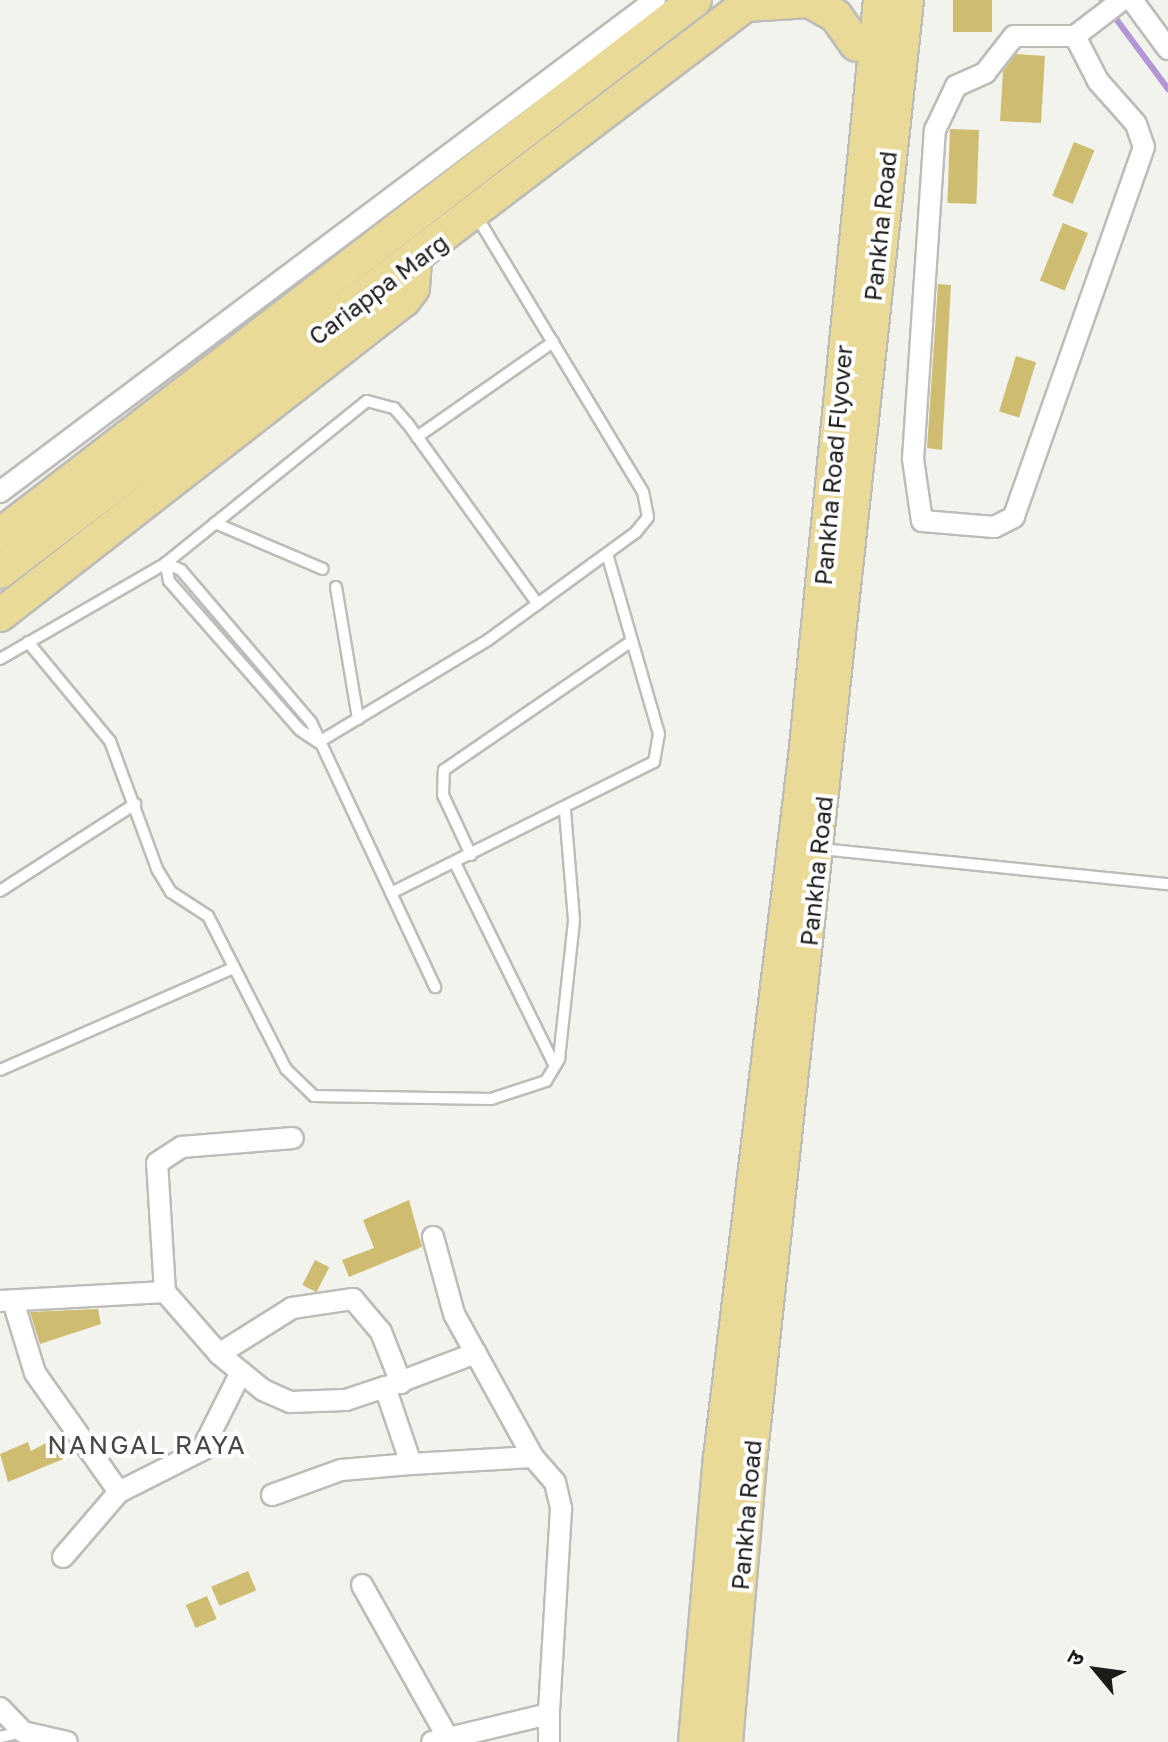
<!DOCTYPE html>
<meta charset="utf-8">
<style>
body{margin:0}
#map{position:relative;width:1168px;height:1742px;overflow:hidden;background:#f3f3ee;font-family:"Golos Text","Noto Sans Devanagari",sans-serif}
div>[style]{position:absolute}
.stream>*{height:6px;margin:-3px;padding:0 3px;transform-origin:3px;border-radius:3px;background:#b495d6}
.building>*{inset:0;background:#cebd71;transform-origin:0 0}
.roads{filter:drop-shadow(2px 0 #bdbcb8) drop-shadow(-2px 0 #bdbcb8) drop-shadow(0 2px #bdbcb8) drop-shadow(0 -2px #bdbcb8)}
.service>*{height:10px;margin:-5px;padding:0 5px;transform-origin:5px;border-radius:5px;background:#fff}
.minor>*{height:20px;margin:-10px;padding:0 10px;transform-origin:10px;border-radius:10px;background:#fff}
.primary>*{height:32px;margin:-16px;padding:0 16px;transform-origin:16px;border-radius:16px;background:#e9da97}
span{translate:-50% -50%;white-space:nowrap;text-align:center;line-height:1.15;-webkit-text-stroke:8px #fff;paint-order:stroke}
.street-label{font-size:24px;color:#1b1b1a}
.neighbourhood-label{font-size:26px;color:#494845;letter-spacing:2px}
.north{position:absolute;left:1056px;top:1630px;width:80px;height:80px;-webkit-text-stroke:6px #fff;paint-order:stroke;rotate:299deg;font-size:22px;font-weight:700;line-height:32px;text-align:center;color:#1b1b1a}
.north::after{content:'';display:block;margin:auto;width:28px;height:36px;background:#1b1b1a;clip-path:polygon(50% 0,100% 100%,50% 72%,0 100%)}
</style>
<div id="map">
<div class="stream">
<i style="left:1102px;top:0;width:111px;rotate:53.4deg"></i>
</div>
<div class="building">
<i style="left:953px;top:0;width:39px;height:32px"></i>
<i style="clip-path:polygon(1016px 54px,1045px 56px,1041px 123px,1000px 121px,1003px 71px)"></i>
<i style="left:950px;top:129px;width:29px;height:74px;rotate:2deg"></i>
<i style="left:1074px;top:142px;width:22px;height:58px;rotate:22deg"></i>
<i style="left:1063px;top:223px;width:27px;height:62px;rotate:22deg"></i>
<i style="clip-path:polygon(938px 284px,951px 285px,942px 450px,927px 448px)"></i>
<i style="left:1016px;top:356px;width:21px;height:58px;rotate:17deg"></i>
<i style="clip-path:polygon(409px 1200px,422px 1247px,349px 1277px,342px 1260px,374px 1248px,363px 1220px)"></i>
<i style="left:315px;top:1260px;width:16px;height:28px;rotate:27deg"></i>
<i style="clip-path:polygon(98px 1309px,101px 1324px,40px 1344px,30px 1312px)"></i>
<i style="clip-path:polygon(57px 1437px,68px 1457px,8px 1482px,0 1454px,28px 1442px,31px 1451px)"></i>
<i style="left:248px;top:1571px;width:21px;height:40px;rotate:67deg"></i>
<i style="left:207px;top:1596px;width:25px;height:23px;rotate:67deg"></i>
</div>
<div class="roads">
<div class="service">
<i style="left:417px;top:437px;width:166px;rotate:-34.9deg"></i>
<i style="left:215px;top:523px;width:117px;rotate:23.1deg"></i>
<i style="left:166px;top:563px;width:17px;rotate:25deg"></i>
<i style="left:181px;top:570px;width:200px;rotate:49.5deg"></i>
<i style="left:311px;top:722px;width:293px;rotate:64.9deg"></i>
<i style="left:166px;top:563px;width:18px;rotate:81deg"></i>
<i style="left:169px;top:581px;width:198px;rotate:48.7deg"></i>
<i style="left:300px;top:730px;width:22px;rotate:34deg"></i>
<i style="left:336px;top:587px;width:134px;rotate:80.5deg"></i>
<i style="left:28px;top:642px;width:129px;rotate:50.4deg"></i>
<i style="left:110px;top:741px;width:136px;rotate:69.8deg"></i>
<i style="left:157px;top:869px;width:27px;rotate:59deg"></i>
<i style="left:171px;top:892px;width:44px;rotate:33deg"></i>
<i style="left:208px;top:916px;width:172px;rotate:63deg"></i>
<i style="left:286px;top:1069px;width:39px;rotate:44deg"></i>
<i style="left:314px;top:1096px;width:177px;rotate:1deg"></i>
<i style="left:491px;top:1099px;width:58px;rotate:-18.1deg"></i>
<i style="left:546px;top:1081px;width:26px;rotate:-59deg"></i>
<i style="left:559px;top:1059px;width:140px;rotate:-83.8deg"></i>
<i style="left:574px;top:920px;width:110px;rotate:-94.7deg"></i>
<i style="left:0;top:659px;width:192px;rotate:-30deg"></i>
<i style="left:166px;top:563px;width:258px;rotate:-38.9deg"></i>
<i style="left:367px;top:401px;width:28px;rotate:15deg"></i>
<i style="left:394px;top:408px;width:21px;rotate:49deg"></i>
<i style="left:408px;top:424px;width:222px;rotate:54.2deg"></i>
<i style="left:319px;top:742px;width:197px;rotate:-31.1deg"></i>
<i style="left:488px;top:640px;width:183px;rotate:-36.1deg"></i>
<i style="left:636px;top:532px;width:19px;rotate:-51deg"></i>
<i style="left:648px;top:517px;width:25px;rotate:-101deg"></i>
<i style="left:643px;top:492px;width:323px;rotate:-121.1deg"></i>
<i style="left:821px;top:849px;width:349px;rotate:5.8deg"></i>
<i style="left:471px;top:855px;width:66px;rotate:-115deg"></i>
<i style="left:443px;top:795px;width:25px;rotate:-88deg"></i>
<i style="left:444px;top:770px;width:228px;rotate:-34.5deg"></i>
<i style="left:455px;top:863px;width:226px;rotate:63.8deg"></i>
<i style="left:0;top:891px;width:161px;rotate:-32.8deg"></i>
<i style="left:391px;top:893px;width:294px;rotate:-26.5deg"></i>
<i style="left:654px;top:762px;width:28px;rotate:-80deg"></i>
<i style="left:659px;top:734px;width:187px;rotate:-106.1deg"></i>
<i style="left:0;top:1070px;width:255px;rotate:-23.6deg"></i>
<i style="left:0;top:1737px;width:24px;rotate:-12deg"></i>
</div>
<div class="minor">
<i style="left:1132px;top:0;width:61px;rotate:53.7deg"></i>
<i style="left:1075px;top:36px;width:51px;rotate:62.9deg"></i>
<i style="left:1098px;top:81px;width:57px;rotate:48.5deg"></i>
<i style="left:1136px;top:124px;width:24px;rotate:71deg"></i>
<i style="left:1144px;top:147px;width:392px;rotate:109.4deg"></i>
<i style="left:1014px;top:517px;width:22px;rotate:153deg"></i>
<i style="left:994px;top:527px;width:72px;rotate:-175.2deg"></i>
<i style="left:922px;top:521px;width:63px;rotate:-98.3deg"></i>
<i style="left:913px;top:459px;width:330px;rotate:-86.2deg"></i>
<i style="left:935px;top:130px;width:49px;rotate:-64.5deg"></i>
<i style="left:956px;top:86px;width:32px;rotate:-24deg"></i>
<i style="left:985px;top:73px;width:47px;rotate:-51.9deg"></i>
<i style="left:1014px;top:36px;width:61px"></i>
<i style="left:1075px;top:36px;width:59px;rotate:-37.5deg"></i>
<i style="left:0;top:492px;width:819px;rotate:-36.91deg"></i>
<i style="left:433px;top:1237px;width:80px;rotate:74.7deg"></i>
<i style="left:454px;top:1314px;width:163px;rotate:61.1deg"></i>
<i style="left:165px;top:1292px;width:129px;rotate:-93.5deg"></i>
<i style="left:157px;top:1163px;width:30px;rotate:-33deg"></i>
<i style="left:182px;top:1147px;width:111px;rotate:-4.6deg"></i>
<i style="left:0;top:1301px;width:165px;rotate:-3.1deg"></i>
<i style="left:165px;top:1292px;width:82px;rotate:48.9deg"></i>
<i style="left:219px;top:1354px;width:57px;rotate:39.3deg"></i>
<i style="left:263px;top:1390px;width:30px;rotate:24deg"></i>
<i style="left:290px;top:1402px;width:56px;rotate:-2deg"></i>
<i style="left:346px;top:1400px;width:41px;rotate:-18.4deg"></i>
<i style="left:385px;top:1387px;width:81px;rotate:71.3deg"></i>
<i style="left:411px;top:1464px;width:122px;rotate:-3.3deg"></i>
<i style="left:533px;top:1457px;width:33px;rotate:49deg"></i>
<i style="left:555px;top:1482px;width:28px;rotate:77deg"></i>
<i style="left:561px;top:1509px;width:205px;rotate:93.4deg"></i>
<i style="left:13px;top:1301px;width:75px;rotate:73deg"></i>
<i style="left:35px;top:1373px;width:146px;rotate:54.8deg"></i>
<i style="left:219px;top:1354px;width:86px;rotate:-32.2deg"></i>
<i style="left:292px;top:1308px;width:62px;rotate:-8.4deg"></i>
<i style="left:353px;top:1299px;width:43px;rotate:49.7deg"></i>
<i style="left:381px;top:1332px;width:55px;rotate:68.6deg"></i>
<i style="left:389px;top:1386px;width:93px;rotate:-20.8deg"></i>
<i style="left:272px;top:1495px;width:73px;rotate:-19.9deg"></i>
<i style="left:341px;top:1470px;width:70px;rotate:-4.9deg"></i>
<i style="left:63px;top:1557px;width:86px;rotate:-49.3deg"></i>
<i style="left:119px;top:1492px;width:93px;rotate:-26.8deg"></i>
<i style="left:202px;top:1450px;width:87px;rotate:-63.4deg"></i>
<i style="left:362px;top:1585px;width:176px;rotate:60.7deg"></i>
<i style="left:0;top:1708px;width:33px;rotate:46deg"></i>
<i style="left:23px;top:1732px;width:45px;rotate:12.8deg"></i>
<i style="left:432px;top:1742px;width:120px;rotate:-13.5deg"></i>
<i style="left:549px;top:1714px;width:28px;rotate:90deg"></i>
</div>
<div class="primary">
<i style="left:746px;top:5px;width:63px;rotate:-3.6deg"></i>
<i style="left:809px;top:1px;width:31px;rotate:29deg"></i>
<i style="left:836px;top:16px;width:35px;rotate:55deg"></i>
<i style="left:0;top:535px;width:877px;rotate:-37.59deg"></i>
<i style="left:0;top:572px;width:945px;rotate:-37.26deg"></i>
<i style="left:0;top:615px;width:512px;rotate:-37.94deg"></i>
<i style="left:404px;top:300px;width:15px;rotate:-53deg"></i>
<i style="left:413px;top:288px;width:27px;rotate:-86deg"></i>
<i style="left:695px;top:1742px;width:285px;rotate:-85deg"></i>
<i style="left:720px;top:1458px;width:706px;rotate:-83.09deg"></i>
<i style="left:805px;top:757px;width:761px;rotate:-84.34deg"></i>
<i style="left:726px;top:1742px;width:281px;rotate:-85.1deg"></i>
<i style="left:750px;top:1462px;width:1470px;rotate:-83.87deg"></i>
</div>
</div>
<div class="street-label">
<span style="left:880px;top:226px;rotate:-84deg">Pankha Road</span>
<span style="left:378px;top:289px;rotate:-37deg">Cariappa Marg</span>
<span style="left:833px;top:465px;rotate:-85deg">Pankha Road Flyover</span>
<span style="left:816px;top:871px;rotate:-84deg">Pankha Road</span>
<span style="left:746px;top:1515px;rotate:-85deg">Pankha Road</span>
</div>
<div class="neighbourhood-label">
<span style="left:147px;top:1445px">NANGAL RAYA</span>
</div>
<div class="north">उ</div>
</div>
